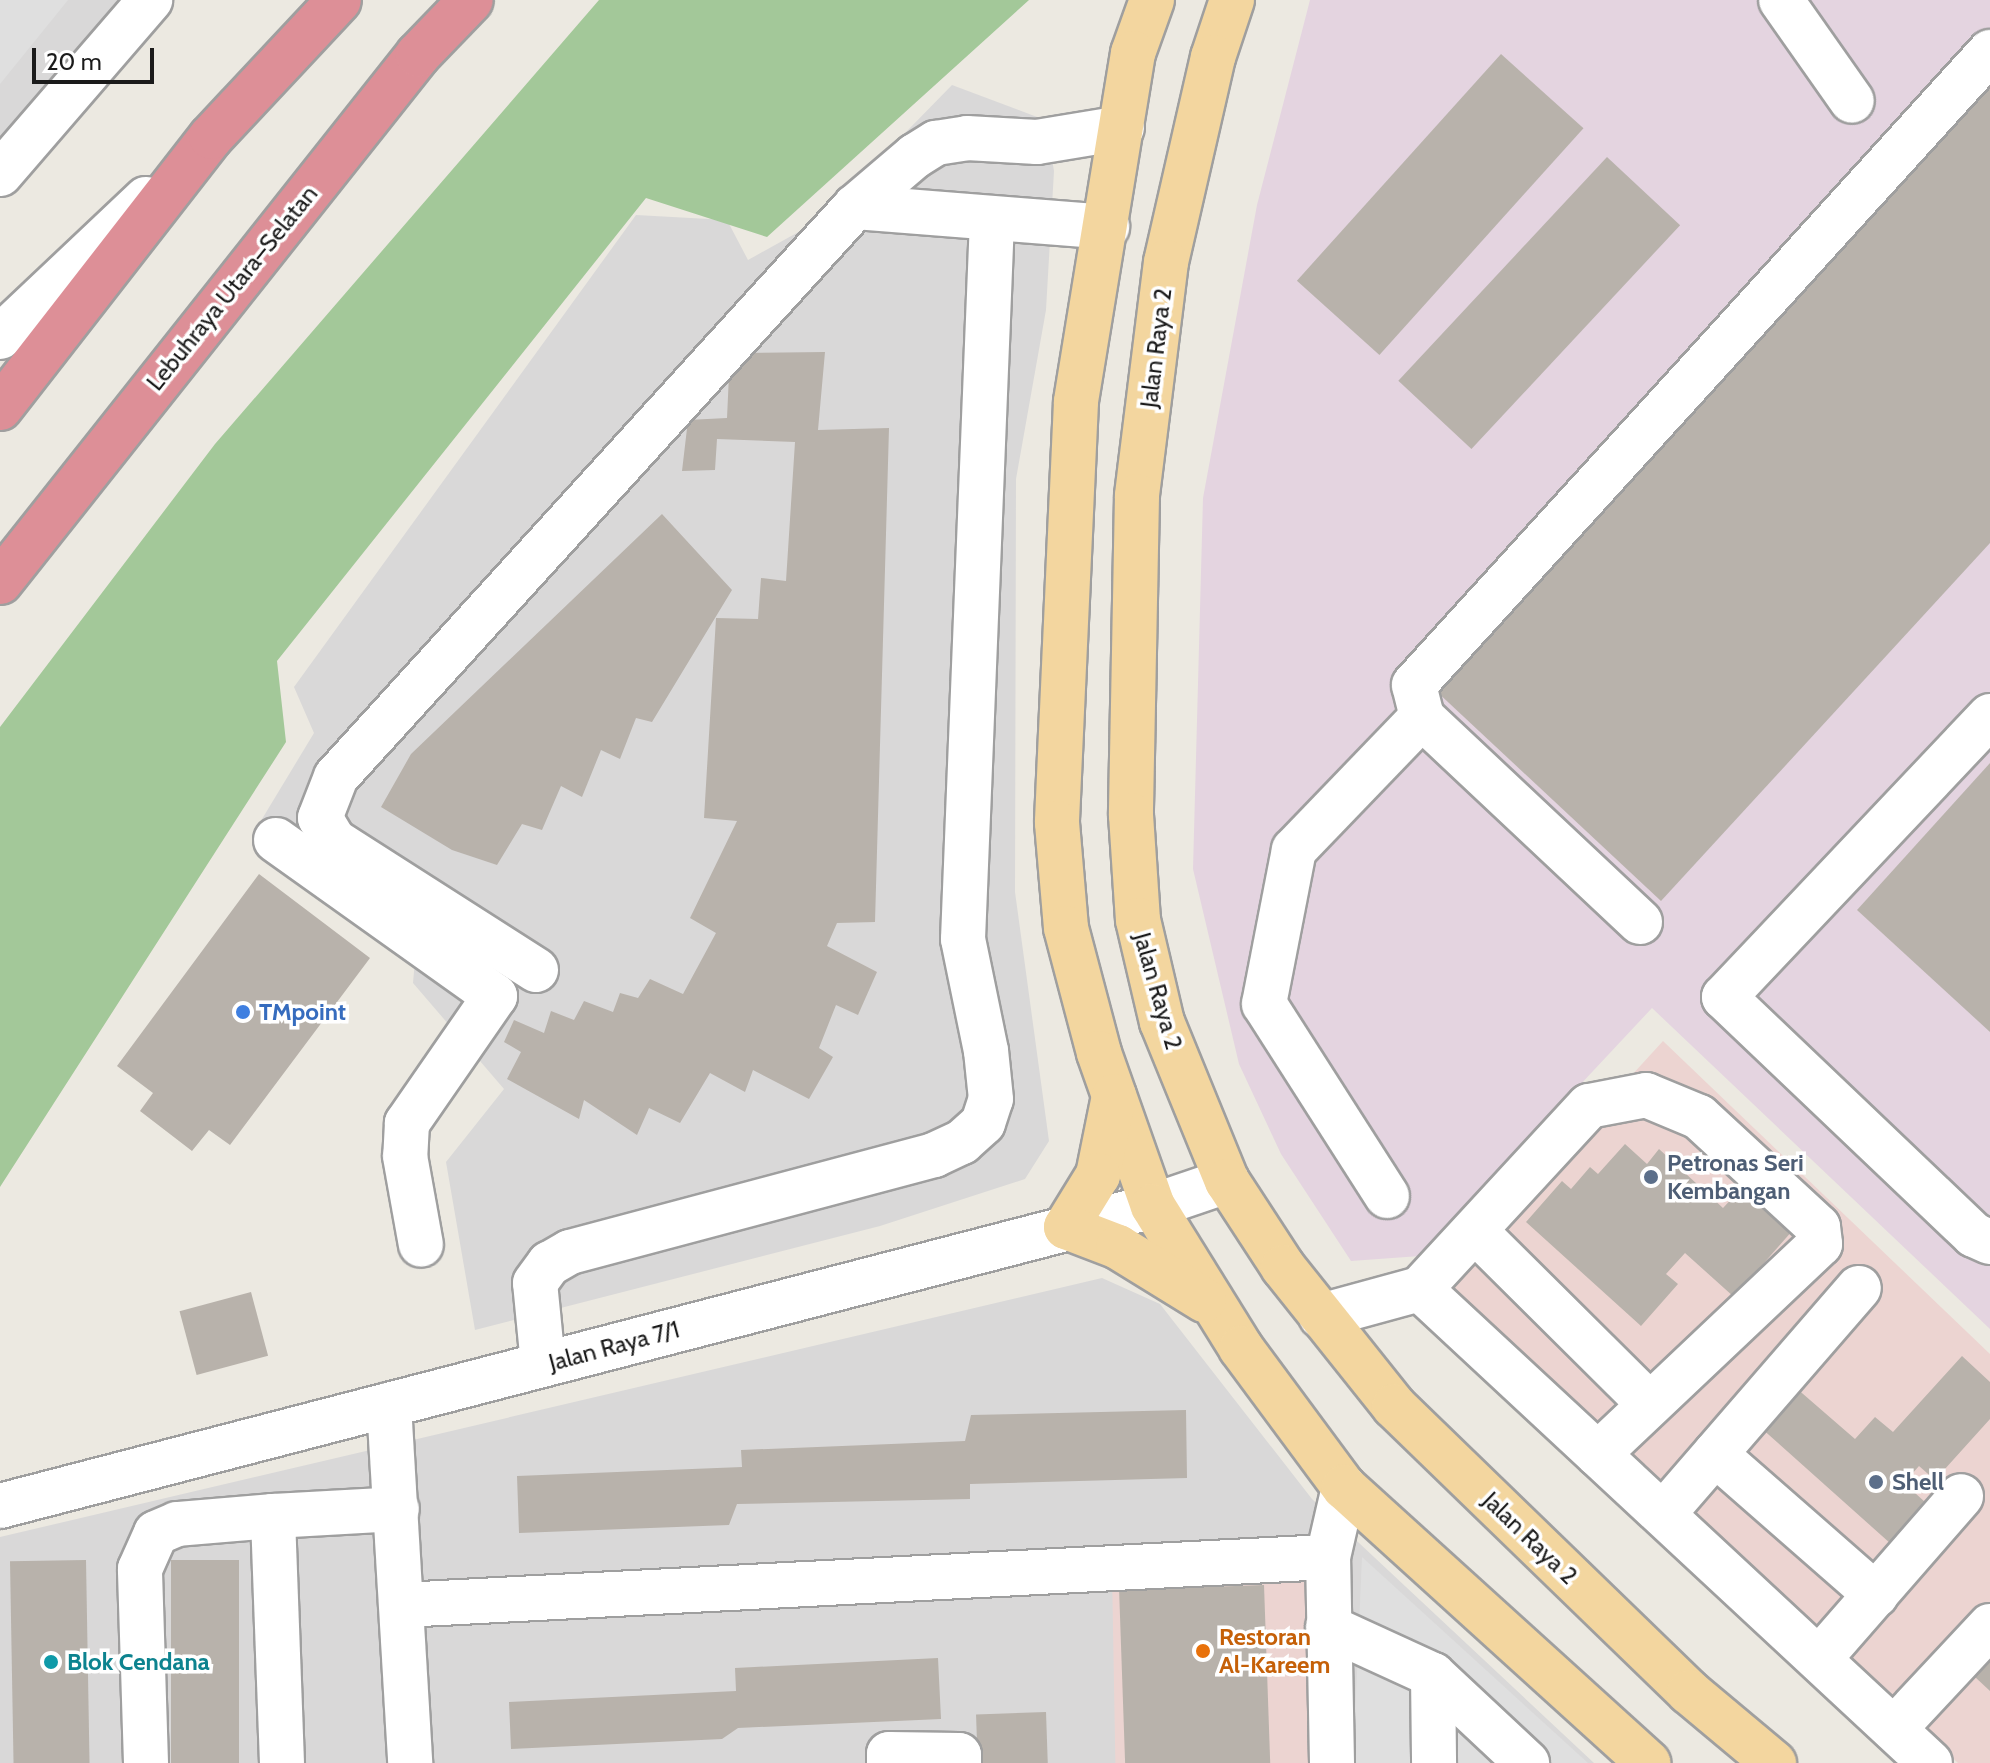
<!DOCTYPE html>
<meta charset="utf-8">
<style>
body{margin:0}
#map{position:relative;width:1990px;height:1763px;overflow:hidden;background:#ece9e1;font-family:Cabin,sans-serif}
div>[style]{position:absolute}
.residential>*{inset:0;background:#d9d8d8}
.commercial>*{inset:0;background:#ecd4d1;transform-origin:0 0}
.industrial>*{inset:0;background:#e4d4e0}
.forest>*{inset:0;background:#a3c899}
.parking>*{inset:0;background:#dfdfdf}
.building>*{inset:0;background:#b8b2ab;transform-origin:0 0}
.roads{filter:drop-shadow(2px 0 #9f9f9f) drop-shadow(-2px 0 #9f9f9f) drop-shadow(0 2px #9f9f9f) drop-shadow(0 -2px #9f9f9f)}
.minor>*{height:44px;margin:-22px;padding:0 22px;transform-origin:22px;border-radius:22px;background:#fff}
.major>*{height:44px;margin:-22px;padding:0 22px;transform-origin:22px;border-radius:22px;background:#f3d69f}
.highway>*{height:44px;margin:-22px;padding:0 22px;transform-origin:22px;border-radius:22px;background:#dd8f97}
.dots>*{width:22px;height:22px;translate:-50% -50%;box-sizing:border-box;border:4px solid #fff;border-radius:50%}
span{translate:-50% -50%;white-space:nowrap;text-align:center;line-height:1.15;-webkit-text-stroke:7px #fff;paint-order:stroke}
.street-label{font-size:24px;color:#1b1b1b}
.shop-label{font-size:24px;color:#366cbe;font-weight:700}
.left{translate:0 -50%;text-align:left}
.service-label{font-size:24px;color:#4e5e75;font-weight:700}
.food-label{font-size:24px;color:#c56008;font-weight:700}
.culture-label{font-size:24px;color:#0d838f;font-weight:700}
.scale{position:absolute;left:32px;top:48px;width:122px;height:36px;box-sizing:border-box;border:4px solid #1b1b1b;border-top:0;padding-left:10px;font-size:24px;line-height:28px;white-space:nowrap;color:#1b1b1b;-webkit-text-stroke:6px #fff;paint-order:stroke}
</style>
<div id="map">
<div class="residential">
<i style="clip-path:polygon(0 0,142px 0,0 163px)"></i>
<i style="clip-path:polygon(952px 85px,1045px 120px,1054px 171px,1046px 310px,1016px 479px,1015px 892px,1049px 1141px,1025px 1179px,880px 1226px,475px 1330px,446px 1162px,504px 1089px,413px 983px,418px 926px,253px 834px,314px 733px,294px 687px,636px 215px,727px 220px,748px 260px,820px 220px)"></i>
<i style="clip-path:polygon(1102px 1278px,1160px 1304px,1312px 1499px,1594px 1763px,0 1763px,0 1537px)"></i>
</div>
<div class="commercial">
<i style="clip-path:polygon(1663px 1041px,1990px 1354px,1990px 1763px,1958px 1763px,1441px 1284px)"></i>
<i style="left:1306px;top:1568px;width:195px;height:194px;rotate:89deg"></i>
</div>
<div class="industrial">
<i style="clip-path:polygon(1310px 0,1990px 0,1990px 1329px,1652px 1008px,1420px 1256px,1351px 1261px,1281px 1154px,1239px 1064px,1193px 869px,1203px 498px,1257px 205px)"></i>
</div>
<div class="forest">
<i style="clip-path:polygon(599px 0,1029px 0,767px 237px,646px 198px,277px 661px,286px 742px,0 1187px,0 727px,215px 444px)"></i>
</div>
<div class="parking">
<i style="clip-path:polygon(0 0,68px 0,0 84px)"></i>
<i style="clip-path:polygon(1362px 1557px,1588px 1763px,1353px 1763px)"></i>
</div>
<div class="building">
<i style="left:1501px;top:54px;width:111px;height:305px;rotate:42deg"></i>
<i style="clip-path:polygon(1990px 84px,1990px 543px,1661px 901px,1434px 689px)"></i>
<i style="left:1607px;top:157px;width:100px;height:306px;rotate:43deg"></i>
<i style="clip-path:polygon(825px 352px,818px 430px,889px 428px,875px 922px,837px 923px,827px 946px,877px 972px,858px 1015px,836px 1005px,819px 1048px,833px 1057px,809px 1099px,753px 1070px,745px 1092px,710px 1073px,680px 1123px,649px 1108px,637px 1135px,584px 1100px,579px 1119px,507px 1079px,521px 1052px,504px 1042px,514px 1020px,544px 1033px,551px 1011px,574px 1020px,584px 1001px,613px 1012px,620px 993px,638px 998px,650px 979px,683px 994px,716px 933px,690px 918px,737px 821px,704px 818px,716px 618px,758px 619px,761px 578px,786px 581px,795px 442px,717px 439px,715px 470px,682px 471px,688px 420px,727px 418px,730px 353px)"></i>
<i style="clip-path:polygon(662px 514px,732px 590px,652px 722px,636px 718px,620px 759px,601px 750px,582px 797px,561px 786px,542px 830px,522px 824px,497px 865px,452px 850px,381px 807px,411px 754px)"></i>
<i style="clip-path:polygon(1990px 763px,1990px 1032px,1857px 910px)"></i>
<i style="clip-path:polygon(259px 874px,370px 958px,230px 1145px,209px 1130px,192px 1151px,140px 1111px,153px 1093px,117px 1066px)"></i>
<i style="clip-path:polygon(1625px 1144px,1647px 1164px,1659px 1149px,1723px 1208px,1752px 1177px,1801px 1221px,1734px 1297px,1685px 1253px,1666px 1274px,1678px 1284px,1641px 1326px,1526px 1222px,1562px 1181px,1571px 1189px,1590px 1167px,1598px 1174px)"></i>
<i style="left:251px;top:1292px;width:66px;height:74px;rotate:75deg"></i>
<i style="clip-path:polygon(1962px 1356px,1990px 1382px,1990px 1419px,1935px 1480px,1919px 1466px,1904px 1483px,1936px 1512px,1900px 1552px,1760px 1427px,1795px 1387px,1855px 1439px,1875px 1417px,1893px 1432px)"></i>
<i style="clip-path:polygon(1186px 1410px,1187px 1478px,970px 1484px,970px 1499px,737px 1504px,729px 1525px,519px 1533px,517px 1476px,742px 1467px,741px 1450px,965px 1441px,971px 1415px)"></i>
<i style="left:86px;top:1560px;width:203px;height:76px;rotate:89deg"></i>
<i style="left:171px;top:1560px;width:68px;height:203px"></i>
<i style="left:1264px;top:1585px;width:178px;height:145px;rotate:88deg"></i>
<i style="clip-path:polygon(938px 1658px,941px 1719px,738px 1728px,722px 1739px,511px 1749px,509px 1702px,736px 1691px,735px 1668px)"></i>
<i style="clip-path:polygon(1990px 1661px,1990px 1691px,1975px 1677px)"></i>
<i style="left:1046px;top:1712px;width:51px;height:70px;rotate:88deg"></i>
</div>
<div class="roads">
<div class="minor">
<i style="left:1781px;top:0;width:123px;rotate:54.9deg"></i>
<i style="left:0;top:174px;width:230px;rotate:-49.2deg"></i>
<i style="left:855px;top:207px;width:253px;rotate:4.5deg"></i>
<i style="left:0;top:337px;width:201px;rotate:-43.4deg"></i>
<i style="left:1990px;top:716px;width:387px;rotate:133.4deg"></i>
<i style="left:1724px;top:997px;width:345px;rotate:43.6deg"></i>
<i style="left:1974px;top:1235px;width:17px;rotate:24deg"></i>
<i style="left:276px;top:840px;width:269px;rotate:35.5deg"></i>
<i style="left:495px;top:996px;width:155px;rotate:124.7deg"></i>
<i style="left:407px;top:1123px;width:33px;rotate:93deg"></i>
<i style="left:405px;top:1156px;width:90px;rotate:79.8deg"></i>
<i style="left:1640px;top:922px;width:299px;rotate:-136.8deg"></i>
<i style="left:1422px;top:717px;width:33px;rotate:-104deg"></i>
<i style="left:1414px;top:685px;width:856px;rotate:-47.7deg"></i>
<i style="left:536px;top:970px;width:240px;rotate:-147.4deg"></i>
<i style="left:334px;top:841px;width:27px;rotate:-121deg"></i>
<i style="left:320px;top:818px;width:44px;rotate:-68.7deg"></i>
<i style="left:336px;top:777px;width:771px;rotate:-47.68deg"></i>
<i style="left:855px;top:207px;width:79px;rotate:-40.4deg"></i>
<i style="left:915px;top:156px;width:25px;rotate:-32deg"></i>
<i style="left:936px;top:143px;width:31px;rotate:-9deg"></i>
<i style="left:967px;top:138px;width:70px;rotate:3.3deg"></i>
<i style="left:1037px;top:142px;width:86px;rotate:-9.4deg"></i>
<i style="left:1387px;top:1196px;width:228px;rotate:-122.6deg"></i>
<i style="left:1264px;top:1004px;width:157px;rotate:-79deg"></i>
<i style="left:1294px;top:850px;width:185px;rotate:-46.1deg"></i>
<i style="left:1476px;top:1232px;width:243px;rotate:44.8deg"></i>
<i style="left:1420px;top:1289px;width:249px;rotate:-47.3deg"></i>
<i style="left:1589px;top:1106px;width:58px;rotate:-10.9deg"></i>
<i style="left:1646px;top:1095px;width:57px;rotate:22.5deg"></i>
<i style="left:1699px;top:1117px;width:162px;rotate:42.7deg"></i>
<i style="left:1818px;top:1227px;width:17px;rotate:83deg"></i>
<i style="left:1820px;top:1244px;width:306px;rotate:136.6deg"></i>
<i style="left:1321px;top:1316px;width:103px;rotate:-15.3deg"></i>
<i style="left:1420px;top:1289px;width:696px;rotate:42.9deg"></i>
<i style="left:543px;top:1364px;width:81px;rotate:-95.6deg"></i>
<i style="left:535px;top:1283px;width:24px;rotate:-54deg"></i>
<i style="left:549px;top:1264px;width:24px;rotate:-30deg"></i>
<i style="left:570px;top:1252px;width:377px;rotate:-14.9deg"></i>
<i style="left:934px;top:1155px;width:31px;rotate:-25deg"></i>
<i style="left:962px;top:1142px;width:28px;rotate:-42deg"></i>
<i style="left:983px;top:1123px;width:25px;rotate:-72deg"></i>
<i style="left:991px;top:1099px;width:48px;rotate:-95.9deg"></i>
<i style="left:986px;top:1051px;width:114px;rotate:-101.6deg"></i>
<i style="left:963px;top:939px;width:721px;rotate:-87.69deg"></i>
<i style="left:389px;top:1405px;width:359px;rotate:86.6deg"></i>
<i style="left:1715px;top:1454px;width:214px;rotate:41.2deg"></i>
<i style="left:0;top:1506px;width:1191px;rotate:-14.58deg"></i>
<i style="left:1153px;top:1206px;width:78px;rotate:-18.7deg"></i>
<i style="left:1663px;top:1514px;width:299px;rotate:-49.1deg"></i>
<i style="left:402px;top:1605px;width:927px;rotate:-2.97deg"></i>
<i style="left:1328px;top:1627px;width:115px;rotate:24.6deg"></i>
<i style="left:1433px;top:1675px;width:129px;rotate:43.1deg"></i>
<i style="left:1819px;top:1659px;width:216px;rotate:-48.9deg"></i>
<i style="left:1433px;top:1675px;width:88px;rotate:89.3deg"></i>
<i style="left:1894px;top:1729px;width:141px;rotate:-47deg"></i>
<i style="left:146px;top:1763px;width:194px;rotate:-91.8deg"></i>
<i style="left:140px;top:1569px;width:39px;rotate:-66deg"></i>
<i style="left:156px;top:1533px;width:23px;rotate:-23deg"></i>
<i style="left:177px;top:1524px;width:96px;rotate:-4.8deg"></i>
<i style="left:282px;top:1763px;width:247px;rotate:-92.1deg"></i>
<i style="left:273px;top:1516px;width:124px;rotate:-3.2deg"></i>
<i style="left:889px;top:1763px;width:9px;rotate:-90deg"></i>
<i style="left:889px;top:1754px;width:70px;rotate:0.8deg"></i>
<i style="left:959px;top:1755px;width:8px;rotate:90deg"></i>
<i style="left:1332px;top:1763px;width:206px;rotate:-91.1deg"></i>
<i style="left:1328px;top:1557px;width:72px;rotate:-77.1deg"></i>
</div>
<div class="major">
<i style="left:1152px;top:0;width:56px;rotate:109.7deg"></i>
<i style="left:1133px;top:53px;width:354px;rotate:99.3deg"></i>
<i style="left:1076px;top:402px;width:421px;rotate:92.6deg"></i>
<i style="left:1057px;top:823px;width:105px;rotate:85.1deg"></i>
<i style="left:1066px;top:928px;width:129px;rotate:75.2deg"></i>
<i style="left:1099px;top:1053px;width:162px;rotate:70.6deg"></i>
<i style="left:1153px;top:1206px;width:167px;rotate:58.2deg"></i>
<i style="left:1241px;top:1348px;width:173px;rotate:53.5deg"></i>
<i style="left:1344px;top:1487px;width:411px;rotate:42.2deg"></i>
<i style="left:1232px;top:0;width:60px;rotate:108.4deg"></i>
<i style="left:1213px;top:57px;width:210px;rotate:102.9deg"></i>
<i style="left:1166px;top:262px;width:236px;rotate:97.1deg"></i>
<i style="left:1137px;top:496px;width:319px;rotate:91.1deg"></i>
<i style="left:1131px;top:815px;width:105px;rotate:86.2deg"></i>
<i style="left:1138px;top:920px;width:105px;rotate:76.8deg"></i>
<i style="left:1162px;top:1022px;width:172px;rotate:67.8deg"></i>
<i style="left:1227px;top:1181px;width:103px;rotate:56.9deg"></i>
<i style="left:1283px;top:1267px;width:178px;rotate:51.4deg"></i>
<i style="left:1394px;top:1406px;width:411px;rotate:44.1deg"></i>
<i style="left:1689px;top:1692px;width:111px;rotate:39.9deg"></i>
<i style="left:1114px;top:1096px;width:81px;rotate:101.4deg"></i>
<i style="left:1098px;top:1175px;width:61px;rotate:121.6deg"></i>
<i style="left:1066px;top:1227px;width:56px;rotate:21deg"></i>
<i style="left:1118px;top:1247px;width:101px;rotate:31.6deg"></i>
</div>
<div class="highway">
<i style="left:0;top:408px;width:343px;rotate:-52.1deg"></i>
<i style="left:211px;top:137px;width:187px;rotate:-46.9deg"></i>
<i style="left:0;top:582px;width:673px;rotate:-51.58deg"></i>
<i style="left:418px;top:55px;width:76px;rotate:-46.1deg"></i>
</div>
</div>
<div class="dots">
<i style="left:243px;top:1012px;background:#3f7fe0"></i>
<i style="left:1651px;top:1177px;background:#5c6f8a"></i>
<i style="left:1876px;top:1482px;background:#5c6f8a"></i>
<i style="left:1203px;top:1651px;background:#e8710a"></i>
<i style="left:51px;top:1662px;background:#0f9aa8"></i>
</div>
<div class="street-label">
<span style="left:232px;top:288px;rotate:-51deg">Lebuhraya Utara–Selatan</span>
<span style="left:1156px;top:348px;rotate:-83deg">Jalan Raya 2</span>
<span style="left:1158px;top:991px;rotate:74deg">Jalan Raya 2</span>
<span style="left:614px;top:1346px;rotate:-15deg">Jalan Raya 7/1</span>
<span style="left:1530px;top:1538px;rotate:44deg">Jalan Raya 2</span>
</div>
<div class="shop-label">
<span class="left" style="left:259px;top:1012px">TMpoint</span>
</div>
<div class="service-label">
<span class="left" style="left:1667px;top:1177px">Petronas Seri<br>Kembangan</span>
<span class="left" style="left:1892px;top:1482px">Shell</span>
</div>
<div class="food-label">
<span class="left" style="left:1219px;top:1651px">Restoran<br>Al-Kareem</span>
</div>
<div class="culture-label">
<span class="left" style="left:67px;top:1662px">Blok Cendana</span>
</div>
<div class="scale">20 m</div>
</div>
